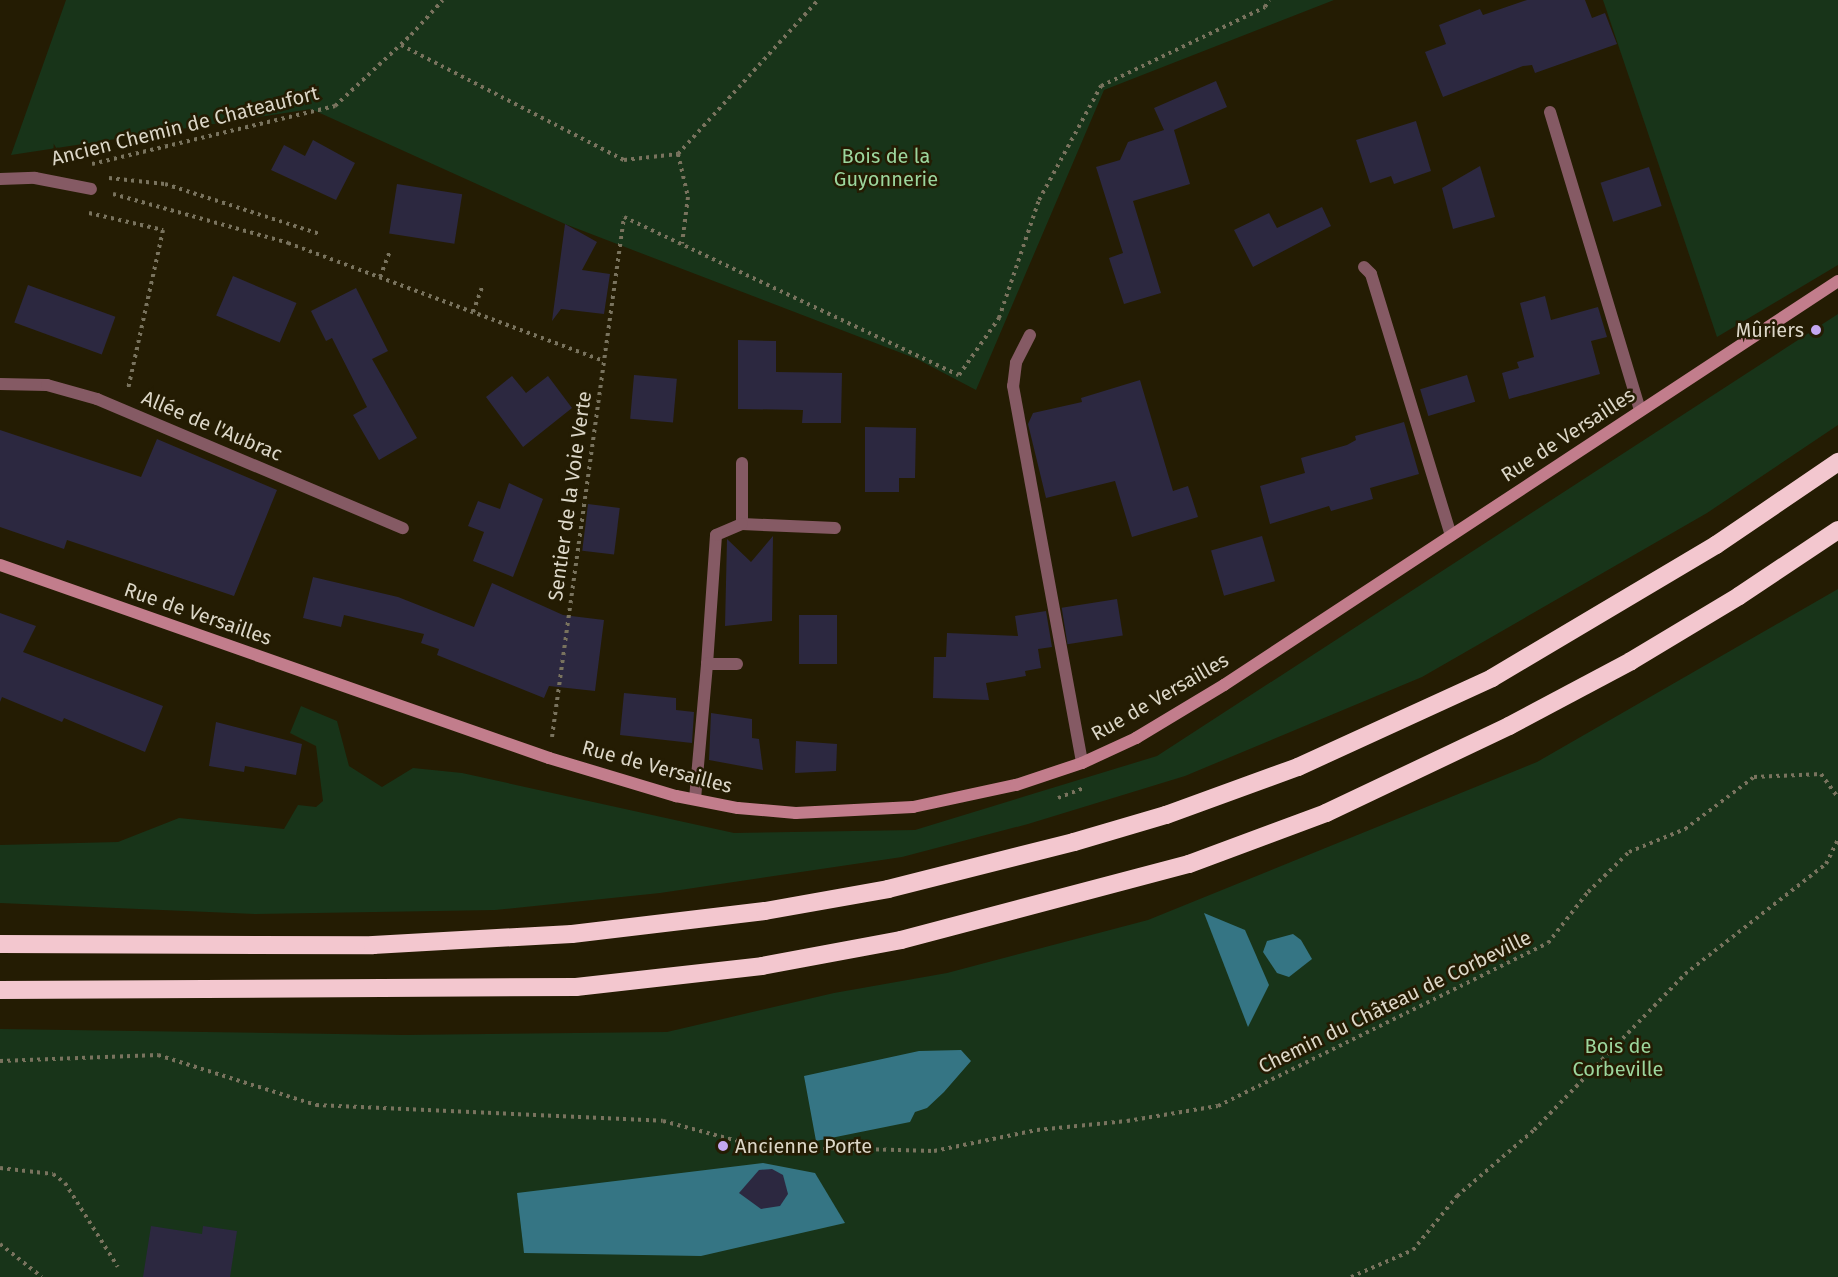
<!DOCTYPE html>
<meta charset="utf-8">
<style>
body{margin:0}
#map{position:relative;width:1838px;height:1277px;overflow:hidden;background:#241c03;font-family:"Fira Sans",sans-serif}
div>[style]{position:absolute}
.green>*{inset:0;background:#183419}
.water>*{inset:0;background:#357584}
.building>*{inset:0;background:#2c2840;transform-origin:0 0}
.path>*{height:4px;margin-top:-2px;transform-origin:0;background:repeating-linear-gradient(90deg,#79735e 0 3px,transparent 0 7.5px)}
.lane>*{height:12px;margin:-6px;padding:0 6px;transform-origin:6px;border-radius:6px;background:#855a64}
.street>*{height:12px;margin:-6px;padding:0 6px;transform-origin:6px;border-radius:6px;background:#855a64}
.secondary>*{height:12px;margin:-6px;padding:0 6px;transform-origin:6px;border-radius:6px;background:#c27d8c}
.highway>*{height:18px;margin:-9px;padding:0 9px;transform-origin:9px;border-radius:9px;background:#f3c7cf}
.dots>*{width:16px;height:16px;translate:-50% -50%;box-sizing:border-box;border:3px solid #241c03;border-radius:50%}
span{translate:-50% -50%;white-space:nowrap;text-align:center;line-height:1.15;-webkit-text-stroke:5px #241c03;paint-order:stroke}
.street-label{font-size:20px;color:#dcd7c8}
.park-label{font-size:20px;color:#9cd69d}
.poi-label{font-size:20px;color:#dcd7c8}
.right{translate:-100% -50%;text-align:right}
.left{translate:0 -50%;text-align:left}
</style>
<div id="map">
<div class="green">
<i style="clip-path:polygon(66px 0,1334px 0,1104px 90px,976px 390px,917px 359px,565px 224px,311px 109px,11px 155px)"></i>
<i style="clip-path:polygon(1603px 0,1838px 0,1838px 265px,1717px 337px)"></i>
<i style="clip-path:polygon(1838px 314px,1838px 425px,1707px 513px,1422px 677px,1185px 776px,1028px 824px,902px 857px,660px 893px,495px 910px,255px 914px,0 903px,0 845px,118px 842px,179px 818px,284px 829px,298px 805px,316px 807px,323px 801px,316px 746px,290px 733px,301px 706px,337px 721px,349px 766px,382px 787px,413px 768px,462px 773px,734px 833px,915px 830px,1157px 756px)"></i>
<i style="clip-path:polygon(1838px 589px,1838px 1277px,0 1277px,0 1029px,404px 1035px,667px 1032px,834px 993px,947px 973px,1148px 920px,1537px 762px)"></i>
</div>
<div class="water">
<i style="clip-path:polygon(1204px 913px,1245px 930px,1269px 985px,1248px 1027px)"></i>
<i style="clip-path:polygon(1293px 934px,1301px 940px,1312px 959px,1289px 977px,1277px 973px,1263px 952px,1267px 941px)"></i>
<i style="clip-path:polygon(961px 1050px,971px 1061px,944px 1092px,927px 1108px,915px 1112px,910px 1122px,816px 1141px,804px 1076px,919px 1051px)"></i>
<i style="clip-path:polygon(763px 1163px,815px 1173px,845px 1223px,701px 1256px,524px 1253px,517px 1193px)"></i>
</div>
<div class="building">
<i style="clip-path:polygon(1527px 0,1585px 0,1592px 18px,1605px 13px,1617px 44px,1535px 73px,1532px 65px,1523px 66px,1443px 97px,1425px 52px,1446px 44px,1439px 25px,1480px 9px,1483px 15px)"></i>
<i style="clip-path:polygon(1216px 81px,1227px 107px,1174px 130px,1190px 184px,1133px 201px,1161px 293px,1124px 304px,1109px 258px,1123px 253px,1096px 167px,1120px 160px,1128px 142px,1164px 130px,1154px 108px)"></i>
<i style="clip-path:polygon(1416px 121px,1431px 171px,1394px 184px,1391px 176px,1370px 183px,1356px 140px)"></i>
<i style="clip-path:polygon(313px 140px,355px 163px,336px 200px,271px 170px,284px 145px,305px 156px)"></i>
<i style="clip-path:polygon(1480px 166px,1495px 217px,1453px 229px,1442px 188px)"></i>
<i style="left:1649px;top:167px;width:41px;height:51px;rotate:72deg"></i>
<i style="left:397px;top:184px;width:66px;height:50px;rotate:9deg"></i>
<i style="clip-path:polygon(1322px 207px,1331px 226px,1253px 267px,1234px 230px,1269px 213px,1277px 228px)"></i>
<i style="clip-path:polygon(565px 224px,597px 242px,582px 270px,610px 274px,604px 314px,561px 309px,552px 321px)"></i>
<i style="left:233px;top:276px;width:69px;height:43px;rotate:23deg"></i>
<i style="left:28px;top:285px;width:93px;height:40px;rotate:20deg"></i>
<i style="clip-path:polygon(356px 288px,388px 351px,372px 359px,417px 438px,379px 460px,353px 415px,367px 407px,332px 338px,326px 341px,311px 311px)"></i>
<i style="clip-path:polygon(1545px 296px,1551px 320px,1598px 307px,1607px 337px,1591px 341px,1600px 374px,1509px 399px,1502px 373px,1519px 368px,1517px 362px,1534px 357px,1520px 303px)"></i>
<i style="clip-path:polygon(738px 340px,776px 341px,776px 372px,842px 373px,841px 423px,802px 423px,803px 410px,738px 409px)"></i>
<i style="left:634px;top:375px;width:43px;height:44px;rotate:5deg"></i>
<i style="left:1467px;top:375px;width:28px;height:49px;rotate:73deg"></i>
<i style="clip-path:polygon(512px 376px,526px 393px,548px 376px,572px 408px,523px 447px,486px 397px)"></i>
<i style="clip-path:polygon(1140px 380px,1173px 491px,1188px 486px,1198px 517px,1132px 537px,1115px 481px,1046px 498px,1028px 424px,1033px 413px,1082px 402px,1081px 398px)"></i>
<i style="clip-path:polygon(1404px 422px,1419px 474px,1370px 488px,1373px 499px,1331px 511px,1329px 506px,1270px 524px,1260px 486px,1305px 473px,1301px 458px,1347px 445px,1356px 440px,1355px 436px)"></i>
<i style="clip-path:polygon(865px 427px,916px 428px,915px 478px,899px 478px,899px 492px,865px 492px)"></i>
<i style="clip-path:polygon(0 430px,141px 477px,157px 439px,277px 490px,234px 596px,67px 540px,64px 549px,0 527px)"></i>
<i style="clip-path:polygon(509px 483px,543px 499px,513px 577px,473px 561px,484px 532px,468px 526px,478px 501px,500px 509px)"></i>
<i style="left:588px;top:504px;width:32px;height:47px;rotate:7deg"></i>
<i style="clip-path:polygon(773px 536px,772px 621px,725px 626px,727px 539px,751px 562px)"></i>
<i style="left:1262px;top:536px;width:47px;height:53px;rotate:74deg"></i>
<i style="clip-path:polygon(313px 577px,398px 597px,474px 627px,492px 583px,563px 615px,604px 620px,595px 691px,549px 686px,544px 698px,437px 655px,439px 649px,421px 643px,424px 634px,344px 615px,341px 627px,303px 618px)"></i>
<i style="left:1117px;top:599px;width:37px;height:56px;rotate:81deg"></i>
<i style="clip-path:polygon(1046px 611px,1052px 647px,1038px 649px,1041px 668px,1025px 671px,1026px 676px,986px 683px,989px 700px,933px 698px,934px 657px,946px 657px,947px 633px,1018px 636px,1015px 616px)"></i>
<i style="clip-path:polygon(0 613px,36px 626px,23px 652px,163px 706px,145px 752px,64px 718px,62px 722px,2px 697px,0 702px)"></i>
<i style="left:799px;top:615px;width:38px;height:49px"></i>
<i style="clip-path:polygon(624px 693px,676px 698px,676px 710px,694px 712px,692px 743px,620px 735px)"></i>
<i style="clip-path:polygon(711px 713px,752px 719px,752px 738px,759px 739px,763px 770px,709px 760px)"></i>
<i style="clip-path:polygon(216px 722px,302px 744px,296px 775px,245px 766px,244px 772px,209px 766px)"></i>
<i style="clip-path:polygon(796px 741px,837px 744px,836px 771px,795px 773px)"></i>
<i style="clip-path:polygon(772px 1169px,783px 1175px,788px 1194px,780px 1206px,761px 1209px,739px 1193px,759px 1170px)"></i>
<i style="clip-path:polygon(151px 1226px,202px 1234px,203px 1226px,237px 1231px,230px 1277px,143px 1277px)"></i>
</div>
<div class="path">
<i style="left:401px;top:45px;width:251px;rotate:27.3deg"></i>
<i style="left:624px;top:160px;width:54px;rotate:-6.3deg"></i>
<i style="left:678px;top:154px;width:208px;rotate:-47.7deg"></i>
<i style="left:678px;top:154px;width:44px;rotate:76.9deg"></i>
<i style="left:688px;top:197px;width:47px;rotate:97.3deg"></i>
<i style="left:92px;top:164px;width:250px;rotate:-13.4deg"></i>
<i style="left:335px;top:106px;width:104px;rotate:-43.1deg"></i>
<i style="left:411px;top:35px;width:47px;rotate:-47.6deg"></i>
<i style="left:109px;top:178px;width:56px;rotate:6.1deg"></i>
<i style="left:165px;top:184px;width:163px;rotate:17.9deg"></i>
<i style="left:113px;top:194px;width:182px;rotate:15.6deg"></i>
<i style="left:288px;top:243px;width:336px;rotate:20.5deg"></i>
<i style="left:89px;top:213px;width:76px;rotate:12.9deg"></i>
<i style="left:163px;top:230px;width:163px;rotate:102.4deg"></i>
<i style="left:380px;top:277px;width:26px;rotate:-69deg"></i>
<i style="left:473px;top:312px;width:27px;rotate:-70deg"></i>
<i style="left:552px;top:737px;width:525px;rotate:-82.12deg"></i>
<i style="left:624px;top:217px;width:370px;rotate:25.3deg"></i>
<i style="left:959px;top:375px;width:70px;rotate:-54.9deg"></i>
<i style="left:999px;top:318px;width:125px;rotate:-71.3deg"></i>
<i style="left:1039px;top:200px;width:130px;rotate:-61.5deg"></i>
<i style="left:1101px;top:86px;width:182px;rotate:-25.7deg"></i>
<i style="left:1265px;top:7px;width:8px;rotate:-60deg"></i>
<i style="left:1058px;top:798px;width:26px;rotate:-21deg"></i>
<i style="left:0;top:1061px;width:158px;rotate:-2.2deg"></i>
<i style="left:158px;top:1055px;width:166px;rotate:17.6deg"></i>
<i style="left:316px;top:1105px;width:347px;rotate:2.6deg"></i>
<i style="left:663px;top:1121px;width:96px;rotate:15deg"></i>
<i style="left:756px;top:1146px;width:178px;rotate:1.6deg"></i>
<i style="left:934px;top:1151px;width:105px;rotate:-11.5deg"></i>
<i style="left:1037px;top:1130px;width:90px;rotate:-5.7deg"></i>
<i style="left:1127px;top:1121px;width:92px;rotate:-9.4deg"></i>
<i style="left:1218px;top:1106px;width:368px;rotate:-26.3deg"></i>
<i style="left:1548px;top:943px;width:65px;rotate:-51.9deg"></i>
<i style="left:1588px;top:892px;width:57px;rotate:-44.3deg"></i>
<i style="left:1629px;top:852px;width:61px;rotate:-22.3deg"></i>
<i style="left:1685px;top:829px;width:86px;rotate:-37deg"></i>
<i style="left:1754px;top:777px;width:67px;rotate:-2.6deg"></i>
<i style="left:1821px;top:774px;width:29px;rotate:54deg"></i>
<i style="left:0;top:1168px;width:53px;rotate:6.5deg"></i>
<i style="left:53px;top:1174px;width:15px;rotate:37deg"></i>
<i style="left:65px;top:1183px;width:99px;rotate:57.8deg"></i>
<i style="left:0;top:1244px;width:53px;rotate:38.2deg"></i>
<i style="left:1351px;top:1277px;width:68px;rotate:-23.5deg"></i>
<i style="left:1413px;top:1250px;width:70px;rotate:-50.8deg"></i>
<i style="left:1457px;top:1196px;width:101px;rotate:-40.6deg"></i>
<i style="left:1534px;top:1130px;width:217px;rotate:-45.9deg"></i>
<i style="left:1685px;top:974px;width:179px;rotate:-38deg"></i>
<i style="left:1826px;top:864px;width:28px;rotate:-64deg"></i>
</div>
<div class="lane">
<i style="left:1550px;top:112px;width:312px;rotate:73.2deg"></i>
<i style="left:35px;top:178px;width:57px;rotate:11.1deg"></i>
<i style="left:1364px;top:267px;width:10px;rotate:45deg"></i>
<i style="left:1371px;top:274px;width:273px;rotate:73deg"></i>
<i style="left:1030px;top:335px;width:31px;rotate:117deg"></i>
<i style="left:1016px;top:363px;width:23px;rotate:97deg"></i>
<i style="left:1013px;top:386px;width:383px;rotate:79.6deg"></i>
<i style="left:742px;top:463px;width:61px;rotate:90deg"></i>
<i style="left:742px;top:524px;width:93px;rotate:2.5deg"></i>
<i style="left:707px;top:664px;width:129px;rotate:-86deg"></i>
<i style="left:716px;top:535px;width:28px;rotate:-23deg"></i>
<i style="left:695px;top:799px;width:136px;rotate:-84.9deg"></i>
<i style="left:707px;top:664px;width:30px"></i>
</div>
<div class="street">
<i style="left:0;top:179px;width:35px;rotate:-2deg"></i>
<i style="left:0;top:384px;width:47px;rotate:1.2deg"></i>
<i style="left:47px;top:385px;width:52px;rotate:15.6deg"></i>
<i style="left:97px;top:399px;width:332px;rotate:22.9deg"></i>
</div>
<div class="secondary">
<i style="left:0;top:565px;width:582px;rotate:19.37deg"></i>
<i style="left:549px;top:758px;width:133px;rotate:16.7deg"></i>
<i style="left:676px;top:796px;width:63px;rotate:11deg"></i>
<i style="left:738px;top:808px;width:58px;rotate:4.9deg"></i>
<i style="left:796px;top:813px;width:117px;rotate:-2.9deg"></i>
<i style="left:913px;top:807px;width:105px;rotate:-12.1deg"></i>
<i style="left:1016px;top:785px;width:70px;rotate:-18.4deg"></i>
<i style="left:1082px;top:763px;width:60px;rotate:-24.8deg"></i>
<i style="left:1136px;top:738px;width:103px;rotate:-31.1deg"></i>
<i style="left:1224px;top:685px;width:735px;rotate:-33.34deg"></i>
</div>
<div class="highway">
<i style="left:0;top:944px;width:373px;rotate:0.2deg"></i>
<i style="left:373px;top:945px;width:199px;rotate:-3.2deg"></i>
<i style="left:572px;top:934px;width:194px;rotate:-6.8deg"></i>
<i style="left:765px;top:911px;width:125px;rotate:-10.1deg"></i>
<i style="left:888px;top:889px;width:192px;rotate:-14.2deg"></i>
<i style="left:1074px;top:842px;width:96px;rotate:-16.4deg"></i>
<i style="left:1166px;top:815px;width:140px;rotate:-20deg"></i>
<i style="left:1298px;top:767px;width:213px;rotate:-24.6deg"></i>
<i style="left:1492px;top:678px;width:261px;rotate:-30.7deg"></i>
<i style="left:1716px;top:545px;width:148px;rotate:-34.2deg"></i>
<i style="left:0;top:990px;width:576px;rotate:-0.3deg"></i>
<i style="left:576px;top:987px;width:187px;rotate:-6.4deg"></i>
<i style="left:762px;top:966px;width:141px;rotate:-10.6deg"></i>
<i style="left:901px;top:940px;width:298px;rotate:-14.8deg"></i>
<i style="left:1189px;top:864px;width:146px;rotate:-20.4deg"></i>
<i style="left:1326px;top:813px;width:203px;rotate:-25.4deg"></i>
<i style="left:1509px;top:726px;width:138px;rotate:-28deg"></i>
<i style="left:1631px;top:661px;width:126px;rotate:-31deg"></i>
<i style="left:1739px;top:596px;width:119px;rotate:-33.7deg"></i>
</div>
<div class="dots">
<i style="left:1816px;top:330px;background:#c4a7f1"></i>
<i style="left:723px;top:1146px;background:#c4a7f1"></i>
</div>
<div class="street-label">
<span style="left:185px;top:126px;rotate:-14deg">Ancien Chemin de Chateaufort</span>
<span style="left:212px;top:426px;rotate:23deg">Allée de l'Aubrac</span>
<span style="left:1568px;top:435px;rotate:-33deg">Rue de Versailles</span>
<span style="left:570px;top:496px;rotate:-82deg">Sentier de la Voie Verte</span>
<span style="left:198px;top:614px;rotate:19deg">Rue de Versailles</span>
<span style="left:1160px;top:697px;rotate:-30deg">Rue de Versailles</span>
<span style="left:657px;top:767px;rotate:15deg">Rue de Versailles</span>
<span style="left:1395px;top:1002px;rotate:-26deg">Chemin du Château de Corbeville</span>
</div>
<div class="park-label">
<span style="left:886px;top:168px">Bois de la<br>Guyonnerie</span>
<span style="left:1618px;top:1058px">Bois de<br>Corbeville</span>
</div>
<div class="poi-label">
<span class="right" style="left:1804px;top:330px">Mûriers</span>
<span class="left" style="left:735px;top:1146px">Ancienne Porte</span>
</div>
</div>
